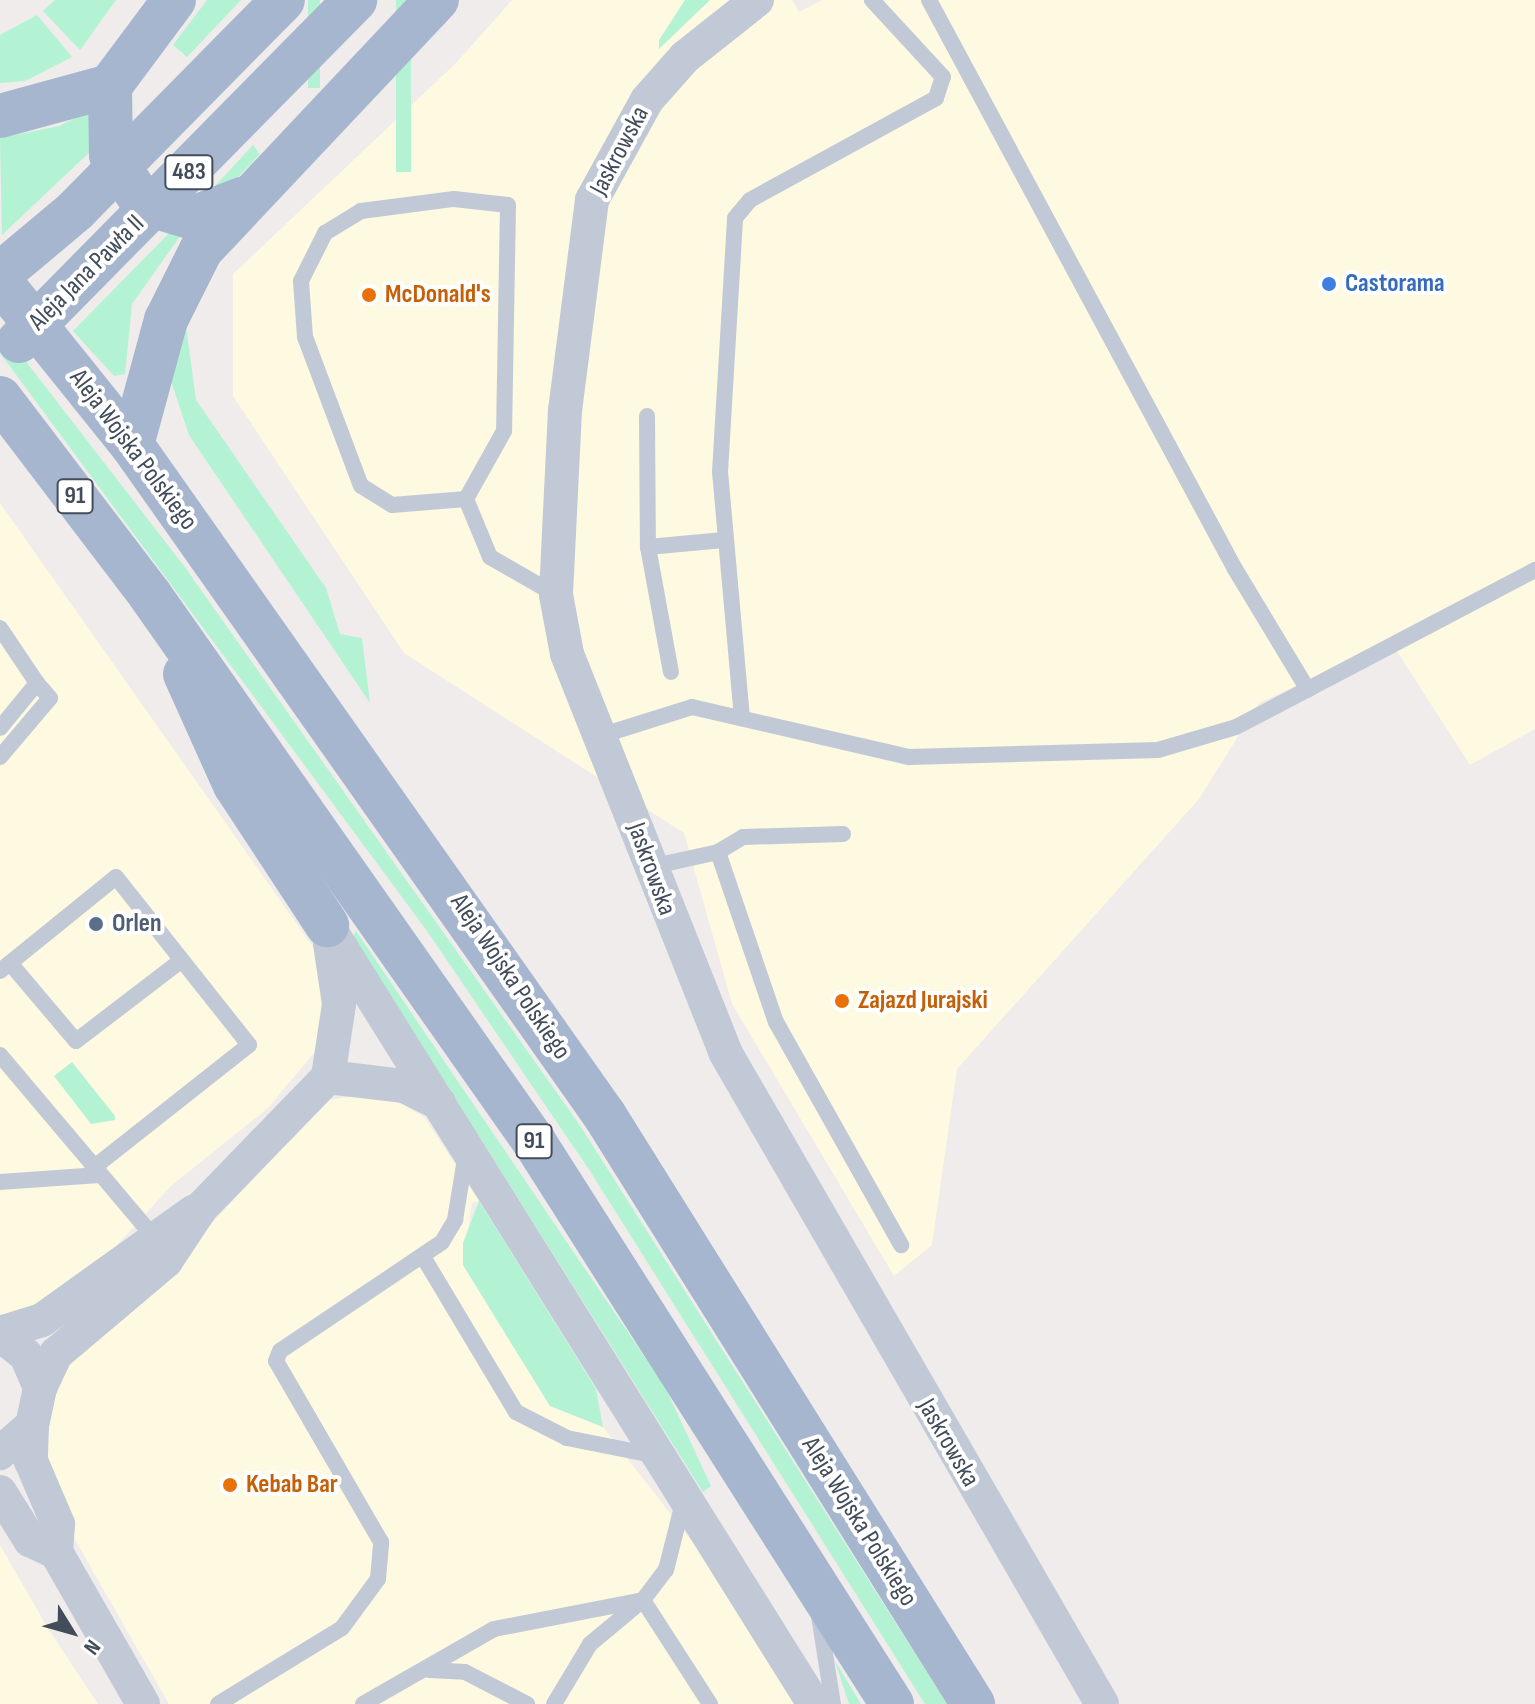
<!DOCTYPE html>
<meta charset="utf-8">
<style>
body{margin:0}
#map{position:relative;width:1535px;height:1704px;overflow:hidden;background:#efeceb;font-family:"Sofia Sans Condensed",sans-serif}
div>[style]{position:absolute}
.commercial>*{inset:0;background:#fef9e1}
.green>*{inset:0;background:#b3f3d4;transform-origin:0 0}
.service>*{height:16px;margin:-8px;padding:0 8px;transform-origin:8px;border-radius:8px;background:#c0c9d5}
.minor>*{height:34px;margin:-17px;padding:0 17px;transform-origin:17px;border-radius:17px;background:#c0c9d5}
.primary>*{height:44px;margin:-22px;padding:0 22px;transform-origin:22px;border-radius:22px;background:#a7b6cf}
.primary-bridge>*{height:44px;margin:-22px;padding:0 22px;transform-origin:22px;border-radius:22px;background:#a7b6cf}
.dots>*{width:22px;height:22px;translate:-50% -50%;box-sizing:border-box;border:4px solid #fff;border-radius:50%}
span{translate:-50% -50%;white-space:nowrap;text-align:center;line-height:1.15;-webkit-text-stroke:8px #fff;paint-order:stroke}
.shield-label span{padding:2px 6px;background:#fff;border:2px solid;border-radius:6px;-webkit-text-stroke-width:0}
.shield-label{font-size:24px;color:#424c5b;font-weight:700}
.street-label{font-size:26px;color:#424c5b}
.shop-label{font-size:26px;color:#366cbe;font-weight:700}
.left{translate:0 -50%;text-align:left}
.food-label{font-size:26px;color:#c56008;font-weight:700}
.service-label{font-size:26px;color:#4e5e75;font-weight:700}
.north{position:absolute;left:32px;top:1592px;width:80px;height:80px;-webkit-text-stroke:6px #fff;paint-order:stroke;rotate:127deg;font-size:22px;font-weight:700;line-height:32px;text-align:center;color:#424c5b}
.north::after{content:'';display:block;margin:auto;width:28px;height:36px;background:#424c5b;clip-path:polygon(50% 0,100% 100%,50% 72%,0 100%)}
</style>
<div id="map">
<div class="commercial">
<i style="clip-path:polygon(512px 0,792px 0,799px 12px,822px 0,1535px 0,1535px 729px,1470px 765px,1391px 642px,1259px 703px,1199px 799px,957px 1069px,932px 1245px,894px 1276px,732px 1004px,684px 833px,404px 653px,233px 396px,233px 274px,457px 62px)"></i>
<i style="clip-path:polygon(0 503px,323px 961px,328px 994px,318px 1048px,268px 1108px,171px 1186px,97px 1267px,43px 1307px,13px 1316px,0 1314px)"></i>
<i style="clip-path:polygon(383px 1092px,425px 1118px,479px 1201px,472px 1203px,463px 1265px,550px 1406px,603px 1427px,702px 1554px,795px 1704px,169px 1704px,73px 1536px,40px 1453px,61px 1363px,171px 1267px,327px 1100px)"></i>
<i style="clip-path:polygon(0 1545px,49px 1630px,98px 1704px,0 1704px)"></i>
</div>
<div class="green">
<i style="clip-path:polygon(55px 0,116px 0,80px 50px,43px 11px)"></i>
<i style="clip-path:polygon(207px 0,241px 0,187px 57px,173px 45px)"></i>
<i style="left:308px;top:0;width:12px;height:88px"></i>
<i style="left:396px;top:0;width:15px;height:172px"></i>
<i style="clip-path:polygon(685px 0,710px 0,659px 49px,659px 40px)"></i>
<i style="clip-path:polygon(37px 15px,72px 57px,25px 81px,0 83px,0 35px)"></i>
<i style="clip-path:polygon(92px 110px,95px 147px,2px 235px,0 138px,59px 126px)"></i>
<i style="clip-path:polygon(253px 145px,260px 154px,216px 200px,200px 202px)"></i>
<i style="clip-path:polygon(178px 224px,183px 232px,132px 304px,125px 374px,114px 376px,73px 331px)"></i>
<i style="clip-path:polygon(209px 270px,186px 326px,196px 400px,326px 588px,340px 634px,362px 638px,370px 703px,189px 435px,169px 375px,176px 319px)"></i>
<i style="clip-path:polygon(0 328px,184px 566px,579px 1124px,947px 1704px,925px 1704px,590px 1171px,427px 931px,0 353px)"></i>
<i style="clip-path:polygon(356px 931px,665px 1387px,711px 1486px,703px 1492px,353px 936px)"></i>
<i style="clip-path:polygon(72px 1062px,115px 1116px,115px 1120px,91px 1124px,54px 1076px)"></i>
<i style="clip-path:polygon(479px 1201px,596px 1389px,603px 1427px,550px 1406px,463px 1265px,463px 1243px)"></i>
<i style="clip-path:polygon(835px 1661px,861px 1704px,849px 1704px)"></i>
</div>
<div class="service">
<i style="left:929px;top:0;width:646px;rotate:61.73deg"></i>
<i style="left:1235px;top:569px;width:141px;rotate:58.9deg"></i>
<i style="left:454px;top:199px;width:54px;rotate:6.3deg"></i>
<i style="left:508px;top:205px;width:226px;rotate:91deg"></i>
<i style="left:504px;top:431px;width:78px;rotate:119.2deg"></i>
<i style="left:466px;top:499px;width:74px;rotate:175.4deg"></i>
<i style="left:392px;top:505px;width:36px;rotate:-148deg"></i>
<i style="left:361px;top:486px;width:159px;rotate:-110.6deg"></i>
<i style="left:305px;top:337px;width:56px;rotate:-94.1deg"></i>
<i style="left:301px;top:281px;width:54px;rotate:-63.4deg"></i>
<i style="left:325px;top:233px;width:42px;rotate:-31.4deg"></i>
<i style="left:361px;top:211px;width:94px;rotate:-7.4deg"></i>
<i style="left:647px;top:416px;width:131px;rotate:89.6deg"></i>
<i style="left:648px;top:547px;width:127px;rotate:79.6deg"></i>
<i style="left:466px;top:499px;width:63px;rotate:67.5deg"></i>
<i style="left:490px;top:557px;width:76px;rotate:29.9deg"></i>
<i style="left:648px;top:547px;width:76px;rotate:-5.3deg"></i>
<i style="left:0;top:628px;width:66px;rotate:56.1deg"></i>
<i style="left:37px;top:683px;width:58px;rotate:129.4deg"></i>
<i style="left:742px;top:718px;width:247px;rotate:-95.1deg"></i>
<i style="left:720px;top:472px;width:254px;rotate:-86.6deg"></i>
<i style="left:735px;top:218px;width:23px;rotate:-50deg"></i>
<i style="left:750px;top:200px;width:212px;rotate:-28.7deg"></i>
<i style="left:936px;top:98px;width:22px;rotate:-72deg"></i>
<i style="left:943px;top:77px;width:105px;rotate:-132.7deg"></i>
<i style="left:603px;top:735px;width:93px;rotate:-17.5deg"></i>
<i style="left:692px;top:707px;width:223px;rotate:13deg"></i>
<i style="left:909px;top:757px;width:249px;rotate:-1.6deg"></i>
<i style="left:1158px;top:750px;width:81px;rotate:-16.4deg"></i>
<i style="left:1236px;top:727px;width:338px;rotate:-27.7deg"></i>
<i style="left:0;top:757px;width:77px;rotate:-49.7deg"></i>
<i style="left:50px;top:698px;width:20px;rotate:-131deg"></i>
<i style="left:843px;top:834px;width:100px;rotate:178.3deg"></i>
<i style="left:743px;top:837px;width:29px;rotate:149deg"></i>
<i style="left:718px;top:852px;width:180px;rotate:71.2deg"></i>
<i style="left:776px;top:1022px;width:256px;rotate:60.7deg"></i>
<i style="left:650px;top:867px;width:70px;rotate:-12.4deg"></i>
<i style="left:10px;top:963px;width:102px;rotate:49.8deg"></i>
<i style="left:76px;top:1041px;width:133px;rotate:-37.4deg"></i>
<i style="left:0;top:971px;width:149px;rotate:-39deg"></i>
<i style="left:116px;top:877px;width:214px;rotate:51.6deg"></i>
<i style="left:249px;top:1045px;width:199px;rotate:141.7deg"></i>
<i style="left:0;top:1055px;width:237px;rotate:49.8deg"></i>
<i style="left:0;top:1182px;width:99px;rotate:-4deg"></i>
<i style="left:425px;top:1260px;width:177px;rotate:59.1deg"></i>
<i style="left:516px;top:1412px;width:57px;rotate:27deg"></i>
<i style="left:567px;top:1438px;width:92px;rotate:11.3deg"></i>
<i style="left:819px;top:1616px;width:89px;rotate:81deg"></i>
<i style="left:429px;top:1670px;width:36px;rotate:3deg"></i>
<i style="left:465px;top:1672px;width:70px;rotate:27.3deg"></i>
<i style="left:218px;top:1704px;width:145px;rotate:-31.5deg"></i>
<i style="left:342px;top:1628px;width:61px;rotate:-53.7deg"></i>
<i style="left:378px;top:1579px;width:37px;rotate:-85deg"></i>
<i style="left:381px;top:1542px;width:209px;rotate:-120.1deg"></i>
<i style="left:276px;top:1361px;width:11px;rotate:-68deg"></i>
<i style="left:280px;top:1351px;width:195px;rotate:-33.9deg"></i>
<i style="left:442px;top:1242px;width:26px;rotate:-59deg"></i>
<i style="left:455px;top:1220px;width:62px;rotate:-80.7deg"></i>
<i style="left:363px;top:1704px;width:151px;rotate:-29.8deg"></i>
<i style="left:494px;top:1629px;width:152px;rotate:-11deg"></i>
<i style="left:643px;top:1600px;width:124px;rotate:57.2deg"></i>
<i style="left:554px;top:1704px;width:70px;rotate:-59deg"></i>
<i style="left:590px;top:1644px;width:69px;rotate:-39.7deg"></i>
<i style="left:643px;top:1600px;width:38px;rotate:-53deg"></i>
<i style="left:666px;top:1570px;width:73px;rotate:-75.8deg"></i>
</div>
<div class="minor">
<i style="left:757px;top:0;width:92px;rotate:141.6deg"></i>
<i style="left:685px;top:57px;width:57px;rotate:131.5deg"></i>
<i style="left:647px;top:100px;width:114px;rotate:118.8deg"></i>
<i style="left:592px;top:200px;width:212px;rotate:97.3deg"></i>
<i style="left:565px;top:410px;width:185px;rotate:92.8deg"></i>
<i style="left:556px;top:595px;width:60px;rotate:79.4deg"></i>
<i style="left:567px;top:654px;width:428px;rotate:68.3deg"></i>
<i style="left:725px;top:1052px;width:753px;rotate:59.96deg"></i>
<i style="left:327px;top:925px;width:919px;rotate:57.99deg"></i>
<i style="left:328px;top:1077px;width:77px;rotate:6.8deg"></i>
<i style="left:404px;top:1086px;width:39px;rotate:26deg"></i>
<i style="left:0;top:1333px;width:44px;rotate:-17.2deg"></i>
<i style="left:42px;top:1320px;width:186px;rotate:-35.6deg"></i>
<i style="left:0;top:1335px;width:33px;rotate:38deg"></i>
<i style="left:26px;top:1355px;width:36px;rotate:67deg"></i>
<i style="left:40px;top:1388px;width:38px;rotate:102deg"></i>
<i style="left:32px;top:1425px;width:43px;rotate:138.8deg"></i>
<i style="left:40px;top:1388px;width:38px;rotate:-65deg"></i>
<i style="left:56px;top:1354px;width:144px;rotate:-40.2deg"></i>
<i style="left:166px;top:1261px;width:64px;rotate:-56.6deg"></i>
<i style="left:201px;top:1208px;width:182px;rotate:-45.9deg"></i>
<i style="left:328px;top:1077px;width:74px;rotate:-81.4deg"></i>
<i style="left:339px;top:1004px;width:62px;rotate:-98.4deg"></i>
<i style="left:32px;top:1425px;width:36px;rotate:92deg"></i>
<i style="left:31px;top:1461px;width:69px;rotate:66.8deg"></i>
<i style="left:58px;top:1524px;width:28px;rotate:94deg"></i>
<i style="left:56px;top:1552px;width:175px;rotate:60.2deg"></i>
<i style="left:0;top:1492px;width:57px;rotate:58deg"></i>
<i style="left:30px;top:1540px;width:29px;rotate:25deg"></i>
</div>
<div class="primary">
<i style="left:110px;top:86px;width:69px;rotate:89.2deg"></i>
<i style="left:111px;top:155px;width:58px;rotate:56.3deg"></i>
<i style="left:143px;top:203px;width:52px;rotate:16.7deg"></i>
<i style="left:193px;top:218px;width:53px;rotate:-21.2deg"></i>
<i style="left:110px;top:86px;width:107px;rotate:-53.3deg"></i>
<i style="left:0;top:116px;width:114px;rotate:-15.3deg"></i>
<i style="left:0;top:281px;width:211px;rotate:51.2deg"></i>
<i style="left:132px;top:445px;width:821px;rotate:54.82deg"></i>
<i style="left:605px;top:1116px;width:694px;rotate:57.96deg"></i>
<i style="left:0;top:398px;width:248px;rotate:52.7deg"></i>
<i style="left:150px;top:595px;width:670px;rotate:54.91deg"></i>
<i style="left:535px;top:1143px;width:665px;rotate:57.53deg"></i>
<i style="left:132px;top:445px;width:130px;rotate:-74.8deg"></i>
<i style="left:166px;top:320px;width:78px;rotate:-63.4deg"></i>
<i style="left:201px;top:250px;width:344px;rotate:-46.7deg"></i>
<i style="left:185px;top:674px;width:122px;rotate:65.8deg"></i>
<i style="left:235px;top:785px;width:168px;rotate:56.7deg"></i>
</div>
<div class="primary-bridge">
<i style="left:0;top:274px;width:98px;rotate:-40deg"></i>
<i style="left:75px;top:211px;width:296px;rotate:-45.4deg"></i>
<i style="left:19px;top:341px;width:479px;rotate:-45.4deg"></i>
</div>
<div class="dots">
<i style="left:1329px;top:284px;background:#3f7fe0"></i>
<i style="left:369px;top:295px;background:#e8710a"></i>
<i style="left:96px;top:924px;background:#5c6f8a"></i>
<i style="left:842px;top:1001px;background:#e8710a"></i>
<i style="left:230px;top:1485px;background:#e8710a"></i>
</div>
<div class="shield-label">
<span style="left:189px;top:172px">483</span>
<span style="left:75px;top:496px">91</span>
<span style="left:534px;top:1141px">91</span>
</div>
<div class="street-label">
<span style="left:620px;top:151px;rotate:-62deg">Jaskrowska</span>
<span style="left:87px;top:273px;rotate:-45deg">Aleja Jana Pawła II</span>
<span style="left:133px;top:450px;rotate:53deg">Aleja Wojska Polskiego</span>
<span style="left:651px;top:869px;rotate:70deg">Jaskrowska</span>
<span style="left:510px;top:977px;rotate:56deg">Aleja Wojska Polskiego</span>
<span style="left:948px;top:1443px;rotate:60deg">Jaskrowska</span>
<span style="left:859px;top:1522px;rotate:58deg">Aleja Wojska Polskiego</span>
</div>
<div class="shop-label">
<span class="left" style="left:1345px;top:284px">Castorama</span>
</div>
<div class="food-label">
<span class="left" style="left:385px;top:295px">McDonald's</span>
<span class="left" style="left:858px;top:1001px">Zajazd Jurajski</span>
<span class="left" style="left:246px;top:1485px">Kebab Bar</span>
</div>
<div class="service-label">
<span class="left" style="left:112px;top:924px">Orlen</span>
</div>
<div class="north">N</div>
</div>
